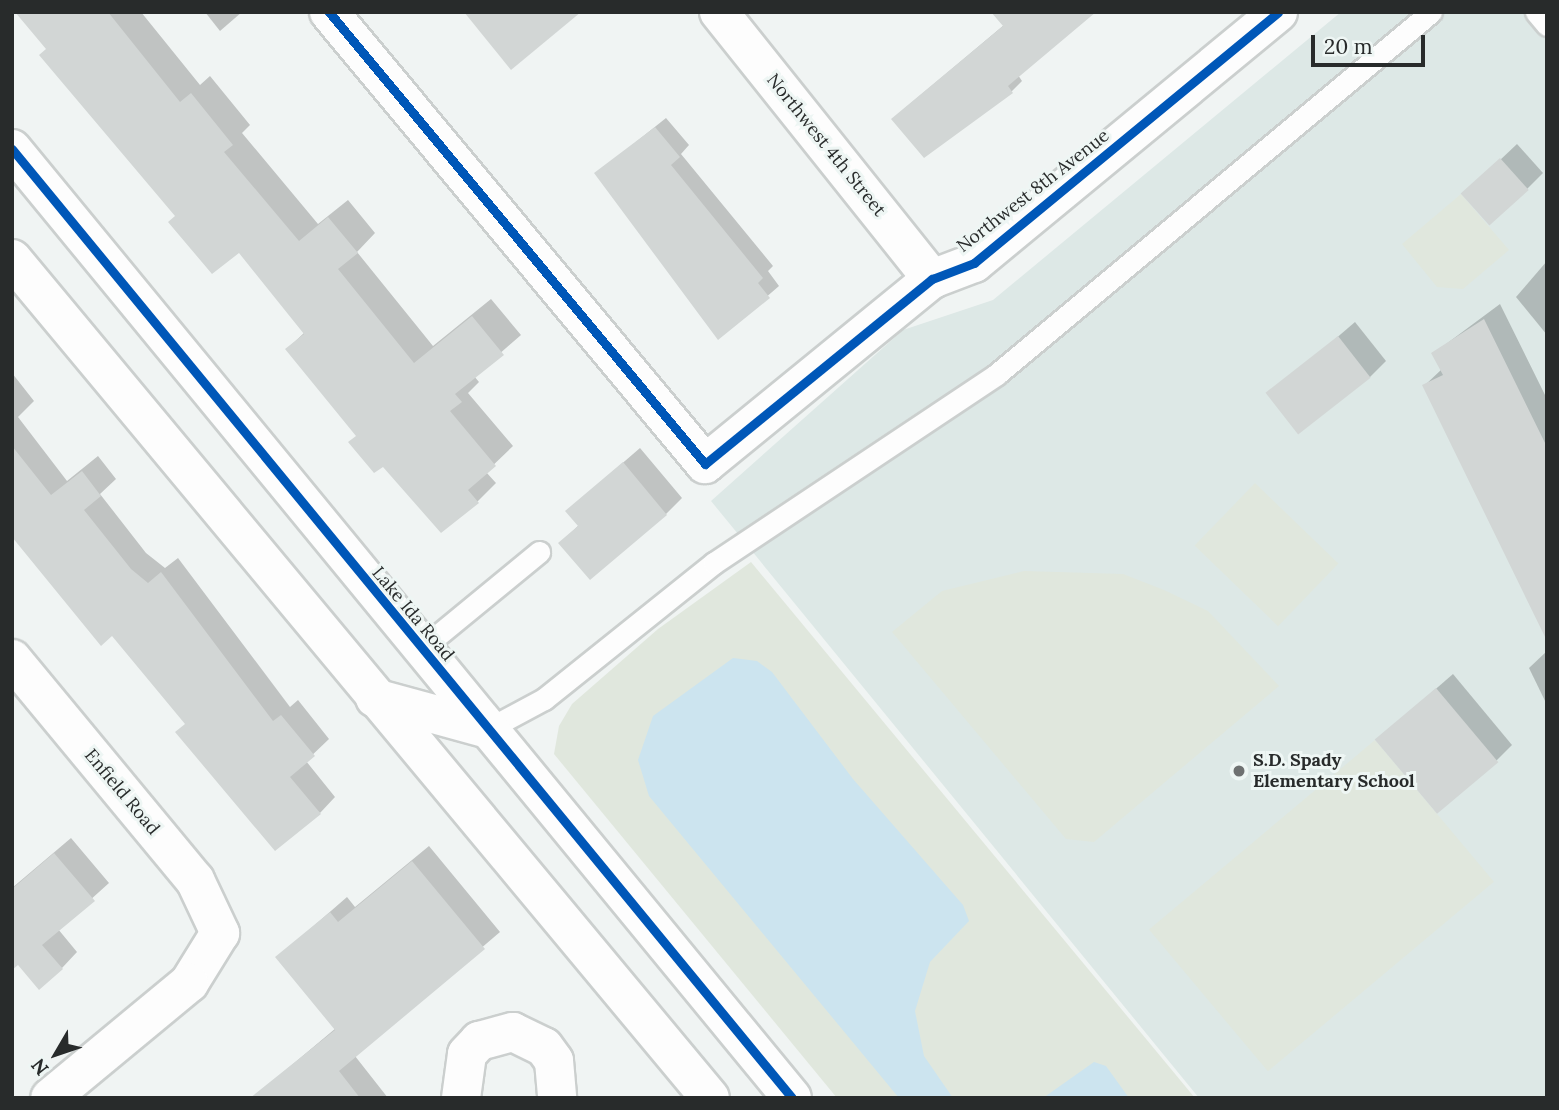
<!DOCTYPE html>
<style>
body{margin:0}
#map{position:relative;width:1559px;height:1110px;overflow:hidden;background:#f0f4f3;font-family:Lora,serif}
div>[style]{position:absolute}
.built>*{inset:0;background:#dde8e6}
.green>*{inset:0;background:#e0e7dd;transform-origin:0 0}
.water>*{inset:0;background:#cce4ef}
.shadow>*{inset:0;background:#0003}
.building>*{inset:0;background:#d2d6d5;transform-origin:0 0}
.roads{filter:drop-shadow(2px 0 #cbcfce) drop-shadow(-2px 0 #cbcfce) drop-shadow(0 2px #cbcfce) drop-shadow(0 -2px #cbcfce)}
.lane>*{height:21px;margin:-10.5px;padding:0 10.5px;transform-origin:10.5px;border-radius:10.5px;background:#fdfdfd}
.street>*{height:38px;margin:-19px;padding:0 19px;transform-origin:19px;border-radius:19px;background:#fdfdfd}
.secondary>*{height:38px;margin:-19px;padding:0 19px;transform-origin:19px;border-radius:19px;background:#fdfdfd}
.cycleway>*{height:9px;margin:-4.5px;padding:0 4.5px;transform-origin:4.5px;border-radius:4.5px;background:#0057b8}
.dots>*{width:19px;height:19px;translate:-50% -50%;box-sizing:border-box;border:4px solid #eef6f4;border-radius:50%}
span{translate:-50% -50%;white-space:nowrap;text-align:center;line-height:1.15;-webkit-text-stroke:6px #eef6f4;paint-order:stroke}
.street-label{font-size:18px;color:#282b2b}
.poi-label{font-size:18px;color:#282b2b;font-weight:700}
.left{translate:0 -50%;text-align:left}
.frame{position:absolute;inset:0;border:14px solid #282b2b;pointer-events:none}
.north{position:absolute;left:21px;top:1019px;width:70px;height:70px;-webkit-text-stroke:5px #eef6f4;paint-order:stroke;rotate:231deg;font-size:19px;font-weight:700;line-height:28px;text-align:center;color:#282b2b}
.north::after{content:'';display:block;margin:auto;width:24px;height:32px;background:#282b2b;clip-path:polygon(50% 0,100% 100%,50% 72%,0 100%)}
.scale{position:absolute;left:1311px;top:35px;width:114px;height:32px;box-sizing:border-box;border:4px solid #282b2b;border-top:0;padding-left:9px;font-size:21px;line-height:24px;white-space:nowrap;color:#282b2b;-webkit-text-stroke:5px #eef6f4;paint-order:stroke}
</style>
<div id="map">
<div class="built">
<i style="clip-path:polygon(1341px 12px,1547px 12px,1547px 1098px,1199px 1098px,711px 501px,903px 330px,993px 300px)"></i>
</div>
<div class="green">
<i style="clip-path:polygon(1461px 194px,1509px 250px,1463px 289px,1437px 287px,1402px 244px)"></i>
<i style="left:1255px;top:483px;width:116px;height:87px;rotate:44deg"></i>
<i style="clip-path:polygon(751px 562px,1195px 1098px,837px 1098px,554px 754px,559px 726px,572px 704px,658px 629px)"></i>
<i style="clip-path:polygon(1024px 571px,1123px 574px,1164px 590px,1208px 611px,1279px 686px,1094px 842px,1066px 839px,892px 632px,942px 591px)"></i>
<i style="left:1375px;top:740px;width:185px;height:295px;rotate:50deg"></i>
</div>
<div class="water">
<i style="clip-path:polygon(733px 658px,757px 661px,772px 672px,853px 779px,963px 905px,969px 921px,930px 962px,915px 1011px,924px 1056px,953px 1098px,899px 1098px,649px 796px,638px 760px,653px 716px)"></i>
<i style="clip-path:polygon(1094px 1062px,1106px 1066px,1129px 1098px,1043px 1098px)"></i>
</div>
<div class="shadow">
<i style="clip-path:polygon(18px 12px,141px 12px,200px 85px,210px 76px,250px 125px,242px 133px,318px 224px,348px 200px,375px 233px,357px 252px,433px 346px,491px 299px,521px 335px,474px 376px,479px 382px,468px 393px,513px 446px,486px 472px,496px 483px,477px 502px,358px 436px,287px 349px,305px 332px,239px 250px,177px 216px)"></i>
<i style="clip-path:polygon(205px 12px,242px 12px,220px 31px)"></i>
<i style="clip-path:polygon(1093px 12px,1018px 75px,1022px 81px,1012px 91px,924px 155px,904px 109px,1004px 25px)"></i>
<i style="clip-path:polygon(666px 118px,689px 145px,681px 154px,773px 266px,768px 271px,779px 286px,719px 338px,596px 174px)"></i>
<i style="clip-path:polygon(1517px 144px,1543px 173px,1527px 189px,1480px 179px)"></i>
<i style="clip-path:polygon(1547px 261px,1547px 335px,1516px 297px)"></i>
<i style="clip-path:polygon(1500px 304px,1547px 399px,1547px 637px,1424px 386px,1442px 369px,1434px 353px)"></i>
<i style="clip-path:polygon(1355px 322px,1386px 361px,1370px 377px,1270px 395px)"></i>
<i style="clip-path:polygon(12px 373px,34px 401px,18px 417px,67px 481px,98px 456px,116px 479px,100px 494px,146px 553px,165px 568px,178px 558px,290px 707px,298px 700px,329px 739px,306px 761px,335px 797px,320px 813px,186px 723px,112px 634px,12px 534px)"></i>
<i style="clip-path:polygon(640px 448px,682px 498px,666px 514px,560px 543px,579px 525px,567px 511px)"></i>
<i style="clip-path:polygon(1547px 651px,1547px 705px,1529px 668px)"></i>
<i style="clip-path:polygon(1453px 674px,1512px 745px,1496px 761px,1377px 740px)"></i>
<i style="clip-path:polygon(71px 838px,109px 883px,58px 929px,77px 952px,62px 968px,12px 955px,12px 888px)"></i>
<i style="clip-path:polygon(429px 846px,500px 932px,355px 1056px,388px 1098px,268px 1098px,262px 1090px,336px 1028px,278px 957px,347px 897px,355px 907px)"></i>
</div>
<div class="building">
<i style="clip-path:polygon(15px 12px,108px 12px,180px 102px,191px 93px,233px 145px,224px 152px,299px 241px,328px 217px,358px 253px,338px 269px,414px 363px,472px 316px,504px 355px,455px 394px,462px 402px,450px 411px,496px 466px,468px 490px,479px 503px,441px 533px,383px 467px,374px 473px,348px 442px,356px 436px,285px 349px,304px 334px,239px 253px,212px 274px,168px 222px,175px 216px,39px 55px,46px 49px)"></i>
<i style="clip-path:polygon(464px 12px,581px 12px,511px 70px)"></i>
<i style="clip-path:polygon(991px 12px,1096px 12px,1008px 86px,1013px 93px,924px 158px,891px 119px,1003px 26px)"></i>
<i style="clip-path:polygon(655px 127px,680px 157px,671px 165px,763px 278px,758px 283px,770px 298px,718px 340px,594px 173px)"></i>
<i style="left:1500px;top:158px;width:43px;height:53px;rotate:48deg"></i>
<i style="clip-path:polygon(1484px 319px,1547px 447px,1547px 641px,1422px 385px,1443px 375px,1431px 353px)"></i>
<i style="left:1338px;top:336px;width:53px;height:92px;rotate:52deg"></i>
<i style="clip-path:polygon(12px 446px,51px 495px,82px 471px,101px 496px,84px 510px,131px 569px,148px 583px,161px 572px,273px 721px,281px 715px,315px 756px,290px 777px,321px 814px,275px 851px,175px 732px,185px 724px,112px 636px,101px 646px,12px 537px)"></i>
<i style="clip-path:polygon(623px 462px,667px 515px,590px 580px,558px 543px,578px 526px,565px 511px)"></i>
<i style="left:1436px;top:688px;width:97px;height:80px;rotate:50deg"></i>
<i style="clip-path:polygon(54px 853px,95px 901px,42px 945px,63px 969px,39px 990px,18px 965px,12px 970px,12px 889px)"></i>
<i style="clip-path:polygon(412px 861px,485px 949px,339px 1071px,360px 1098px,250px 1098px,335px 1030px,275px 957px,330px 912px,338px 922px)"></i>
</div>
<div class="roads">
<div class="lane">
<i style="left:1536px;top:12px;width:17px;rotate:50deg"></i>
<i style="left:421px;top:649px;width:153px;rotate:-39.4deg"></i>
<i style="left:488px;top:729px;width:64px;rotate:-28.2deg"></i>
<i style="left:544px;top:699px;width:218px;rotate:-38.7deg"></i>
<i style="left:714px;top:563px;width:340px;rotate:-33.7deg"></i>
<i style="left:997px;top:374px;width:565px;rotate:-39.83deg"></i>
</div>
<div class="street">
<i style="left:329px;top:12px;width:588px;rotate:50.24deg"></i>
<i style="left:705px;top:464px;width:293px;rotate:-39.2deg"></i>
<i style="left:932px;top:279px;width:45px;rotate:-20.9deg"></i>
<i style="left:974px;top:263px;width:394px;rotate:-39.5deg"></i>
<i style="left:719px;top:12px;width:342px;rotate:51.4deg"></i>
<i style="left:12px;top:659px;width:287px;rotate:50.4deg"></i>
<i style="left:195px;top:880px;width:59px;rotate:64.7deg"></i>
<i style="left:220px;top:933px;width:59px;rotate:121.8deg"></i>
<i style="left:189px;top:983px;width:180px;rotate:140.4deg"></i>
<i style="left:461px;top:1098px;width:44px;rotate:-82.2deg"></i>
<i style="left:467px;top:1054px;width:18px;rotate:-47deg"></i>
<i style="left:479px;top:1041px;width:35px;rotate:-15deg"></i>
<i style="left:513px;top:1032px;width:34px;rotate:26deg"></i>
<i style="left:544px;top:1047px;width:17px;rotate:54deg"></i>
<i style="left:554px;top:1061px;width:37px;rotate:85deg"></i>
</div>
<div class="secondary">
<i style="left:12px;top:149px;width:1228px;rotate:50.58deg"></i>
<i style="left:12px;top:259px;width:1091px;rotate:50.24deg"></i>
<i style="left:375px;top:698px;width:117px;rotate:15.3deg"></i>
</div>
</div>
<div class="cycleway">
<i style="left:329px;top:12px;width:588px;rotate:50.24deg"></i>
<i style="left:705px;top:464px;width:293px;rotate:-39.2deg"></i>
<i style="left:932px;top:279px;width:45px;rotate:-20.9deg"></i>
<i style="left:974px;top:263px;width:394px;rotate:-39.5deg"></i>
<i style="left:12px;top:149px;width:1228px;rotate:50.58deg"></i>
</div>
<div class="dots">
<i style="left:1239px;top:771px;background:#6e7171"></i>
</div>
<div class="street-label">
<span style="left:826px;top:145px;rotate:51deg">Northwest 4th Street</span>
<span style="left:1033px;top:191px;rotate:-38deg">Northwest 8th Avenue</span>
<span style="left:413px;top:614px;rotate:50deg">Lake Ida Road</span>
<span style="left:122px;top:792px;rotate:50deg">Enfield Road</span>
</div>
<div class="poi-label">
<span class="left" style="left:1253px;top:771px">S.D. Spady<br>Elementary School</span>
</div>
<div class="frame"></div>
<div class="north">N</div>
<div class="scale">20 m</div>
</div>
